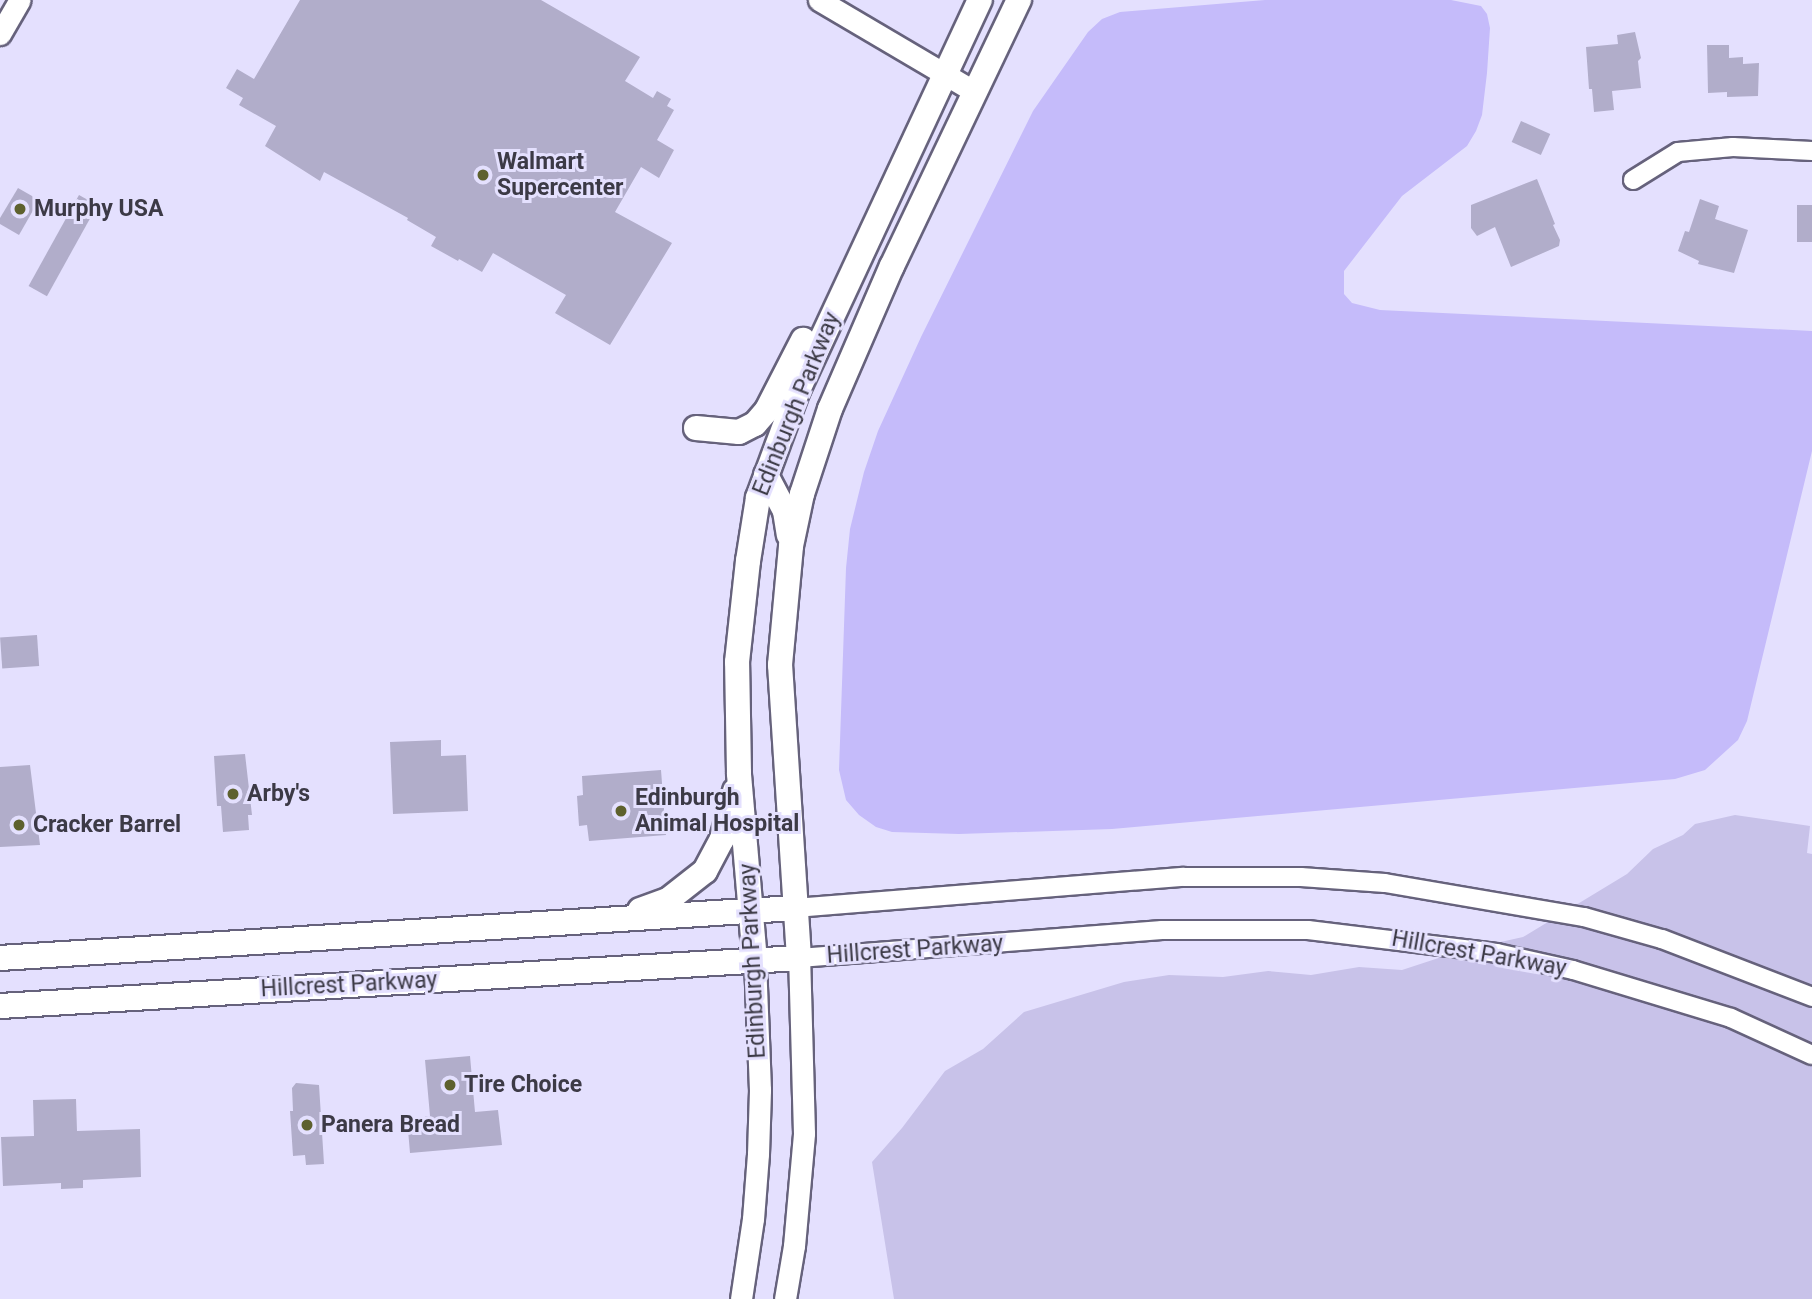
<!DOCTYPE html>
<style>
body{margin:0}
#map{position:relative;width:1812px;height:1299px;overflow:hidden;background:#e4e0fe;font-family:Roboto,sans-serif}
div>[style]{position:absolute}
.green>*{inset:0;background:#c8c2e9}
.water>*{inset:0;background:#c5bbfa}
.building>*{inset:0;background:#b1adca;transform-origin:0 0}
.roads{filter:drop-shadow(2px 0 #66627c) drop-shadow(-2px 0 #66627c) drop-shadow(0 2px #66627c) drop-shadow(0 -2px #66627c)}
.minor>*{height:18px;margin:-9px;padding:0 9px;transform-origin:9px;border-radius:9px;background:#fff}
.tertiary>*{height:21px;margin:-10.5px;padding:0 10.5px;transform-origin:10.5px;border-radius:10.5px;background:#fff}
.secondary>*{height:24px;margin:-12px;padding:0 12px;transform-origin:12px;border-radius:12px;background:#fff}
.dots>*{width:19px;height:19px;translate:-50% -50%;box-sizing:border-box;border:4px solid #e4e0fe;border-radius:50%}
span{translate:-50% -50%;white-space:nowrap;text-align:center;line-height:1.15;-webkit-text-stroke:6px #e4e0fe;paint-order:stroke}
.poi-label{font-size:23px;color:#3c3a46;font-weight:700}
.left{translate:0 -50%;text-align:left}
.street-label{font-size:23px;color:#3c3a46}
</style>
<div id="map">
<div class="green">
<i style="clip-path:polygon(1735px 815px,1810px 826px,1807px 853px,1812px 854px,1812px 1299px,894px 1299px,872px 1162px,902px 1128px,945px 1071px,983px 1049px,1024px 1012px,1124px 982px,1169px 975px,1223px 977px,1268px 971px,1311px 975px,1359px 967px,1402px 970px,1460px 951px,1523px 937px,1627px 874px,1653px 849px,1683px 835px,1695px 824px)"></i>
</div>
<div class="water">
<i style="clip-path:polygon(1265px 0,1451px 0,1481px 6px,1487px 14px,1490px 28px,1487px 73px,1482px 115px,1476px 131px,1467px 146px,1402px 196px,1344px 271px,1344px 294px,1352px 303px,1380px 310px,1812px 331px,1812px 451px,1747px 721px,1738px 740px,1705px 770px,1675px 779px,1112px 829px,959px 834px,892px 832px,876px 827px,859px 815px,846px 800px,839px 770px,846px 568px,850px 529px,864px 472px,878px 431px,921px 337px,1033px 111px,1088px 32px,1102px 19px,1120px 12px)"></i>
</div>
<div class="building">
<i style="clip-path:polygon(300px 0,541px 0,640px 57px,625px 81px,653px 98px,657px 91px,671px 99px,667px 106px,674px 110px,657px 140px,674px 150px,659px 178px,641px 167px,615px 212px,672px 243px,610px 345px,555px 313px,566px 295px,493px 253px,482px 272px,459px 259px,458px 261px,431px 246px,436px 237px,407px 220px,408px 218px,324px 172px,320px 181px,265px 146px,276px 126px,239px 105px,243px 98px,226px 88px,237px 69px,254px 79px)"></i>
<i style="clip-path:polygon(1635px 32px,1641px 58px,1638px 61px,1641px 88px,1612px 91px,1614px 110px,1594px 112px,1592px 89px,1589px 89px,1586px 47px,1618px 44px,1617px 35px)"></i>
<i style="clip-path:polygon(1707px 45px,1729px 45px,1729px 58px,1743px 57px,1743px 64px,1759px 63px,1758px 96px,1727px 97px,1727px 92px,1708px 93px)"></i>
<i style="left:1521px;top:121px;width:32px;height:23px;rotate:24deg"></i>
<i style="clip-path:polygon(1537px 179px,1555px 224px,1553px 225px,1560px 240px,1559px 246px,1511px 267px,1495px 227px,1477px 236px,1471px 228px,1471px 205px)"></i>
<i style="clip-path:polygon(18px 188px,39px 200px,19px 235px,0 224px,0 218px)"></i>
<i style="left:79px;top:195px;width:21px;height:104px;rotate:29deg"></i>
<i style="clip-path:polygon(1700px 199px,1719px 206px,1715px 219px,1748px 230px,1734px 273px,1698px 264px,1699px 261px,1678px 251px,1685px 231px,1689px 232px)"></i>
<i style="left:1797px;top:205px;width:15px;height:37px"></i>
<i style="left:37px;top:635px;width:31px;height:37px;rotate:86deg"></i>
<i style="clip-path:polygon(441px 740px,441px 756px,466px 755px,468px 811px,393px 814px,390px 742px)"></i>
<i style="clip-path:polygon(245px 754px,252px 815px,248px 815px,249px 830px,223px 832px,221px 806px,217px 806px,214px 756px)"></i>
<i style="clip-path:polygon(30px 765px,40px 845px,0 847px,0 767px)"></i>
<i style="clip-path:polygon(661px 770px,666px 835px,589px 841px,587px 825px,579px 826px,577px 796px,583px 795px,582px 776px)"></i>
<i style="clip-path:polygon(470px 1056px,475px 1112px,498px 1110px,502px 1145px,410px 1153px,407px 1118px,430px 1116px,425px 1060px)"></i>
<i style="clip-path:polygon(296px 1083px,319px 1085px,324px 1164px,306px 1165px,305px 1155px,293px 1156px,290px 1111px,293px 1111px,292px 1088px)"></i>
<i style="clip-path:polygon(76px 1099px,77px 1131px,140px 1129px,141px 1177px,83px 1180px,83px 1188px,61px 1189px,61px 1183px,3px 1186px,1px 1137px,34px 1136px,33px 1100px)"></i>
</div>
<div class="roads">
<div class="minor">
<i style="left:1633px;top:180px;width:53px;rotate:-31.9deg"></i>
<i style="left:1678px;top:152px;width:55px;rotate:-5.2deg"></i>
<i style="left:1733px;top:147px;width:79px;rotate:2.9deg"></i>
<i style="left:795px;top:908px;width:390px;rotate:-4.6deg"></i>
<i style="left:1184px;top:877px;width:117px"></i>
<i style="left:1301px;top:877px;width:84px;rotate:4.1deg"></i>
<i style="left:1385px;top:883px;width:202px;rotate:9.7deg"></i>
<i style="left:1584px;top:917px;width:81px;rotate:15.8deg"></i>
<i style="left:1662px;top:939px;width:161px;rotate:21.1deg"></i>
<i style="left:799px;top:958px;width:364px;rotate:-4.4deg"></i>
<i style="left:1162px;top:930px;width:146px"></i>
<i style="left:1308px;top:930px;width:190px;rotate:6.9deg"></i>
<i style="left:1497px;top:953px;width:78px;rotate:12.6deg"></i>
<i style="left:1573px;top:970px;width:165px;rotate:16.9deg"></i>
<i style="left:1731px;top:1018px;width:89px;rotate:24.6deg"></i>
</div>
<div class="tertiary">
<i style="left:819px;top:0;width:181px;rotate:30.5deg"></i>
<i style="left:0;top:34px;width:39px;rotate:-60deg"></i>
<i style="left:741px;top:1299px;width:81px;rotate:-81.5deg"></i>
<i style="left:753px;top:1219px;width:65px;rotate:-85.6deg"></i>
<i style="left:758px;top:1154px;width:64px;rotate:-88.2deg"></i>
<i style="left:760px;top:1090px;width:129px;rotate:-92.2deg"></i>
<i style="left:785px;top:1299px;width:54px;rotate:-80.4deg"></i>
<i style="left:794px;top:1246px;width:113px;rotate:-84.9deg"></i>
<i style="left:804px;top:1133px;width:175px;rotate:-91.6deg"></i>
</div>
<div class="secondary">
<i style="left:696px;top:428px;width:43px;rotate:5.3deg"></i>
<i style="left:739px;top:432px;width:18px;rotate:-27deg"></i>
<i style="left:755px;top:424px;width:18px;rotate:-49deg"></i>
<i style="left:767px;top:410px;width:79px;rotate:-62.8deg"></i>
<i style="left:766px;top:475px;width:41px;rotate:62.2deg"></i>
<i style="left:785px;top:511px;width:24px;rotate:81deg"></i>
<i style="left:640px;top:910px;width:30px;rotate:-20deg"></i>
<i style="left:668px;top:900px;width:47px;rotate:-38.1deg"></i>
<i style="left:705px;top:871px;width:36px;rotate:-62deg"></i>
<i style="left:722px;top:839px;width:50px;rotate:-74.8deg"></i>
<i style="left:0;top:958px;width:797px;rotate:-3.6deg"></i>
<i style="left:755px;top:961px;width:189px;rotate:-94.9deg"></i>
<i style="left:739px;top:773px;width:111px;rotate:-91deg"></i>
<i style="left:737px;top:662px;width:102px;rotate:-83.8deg"></i>
<i style="left:748px;top:561px;width:64px;rotate:-81deg"></i>
<i style="left:758px;top:498px;width:115px;rotate:-69.7deg"></i>
<i style="left:798px;top:390px;width:430px;rotate:-65deg"></i>
<i style="left:0;top:1006px;width:800px;rotate:-3.44deg"></i>
<i style="left:799px;top:958px;width:294px;rotate:-93.7deg"></i>
<i style="left:780px;top:665px;width:120px;rotate:-84.7deg"></i>
<i style="left:791px;top:546px;width:53px;rotate:-78.1deg"></i>
<i style="left:802px;top:494px;width:89px;rotate:-71.8deg"></i>
<i style="left:830px;top:409px;width:156px;rotate:-66.6deg"></i>
<i style="left:892px;top:266px;width:295px;rotate:-64.5deg"></i>
</div>
</div>
<div class="dots">
<i style="left:483px;top:175px;background:#5e612e"></i>
<i style="left:20px;top:209px;background:#5e612e"></i>
<i style="left:233px;top:794px;background:#5e612e"></i>
<i style="left:621px;top:811px;background:#5e612e"></i>
<i style="left:19px;top:825px;background:#5e612e"></i>
<i style="left:450px;top:1085px;background:#5e612e"></i>
<i style="left:307px;top:1125px;background:#5e612e"></i>
</div>
<div class="poi-label">
<span class="left" style="left:497px;top:175px">Walmart<br>Supercenter</span>
<span class="left" style="left:34px;top:209px">Murphy USA</span>
<span class="left" style="left:247px;top:794px">Arby's</span>
<span class="left" style="left:635px;top:811px">Edinburgh<br>Animal Hospital</span>
<span class="left" style="left:33px;top:825px">Cracker Barrel</span>
<span class="left" style="left:464px;top:1085px">Tire Choice</span>
<span class="left" style="left:321px;top:1125px">Panera Bread</span>
</div>
<div class="street-label">
<span style="left:797px;top:404px;rotate:-68deg">Edinburgh Parkway</span>
<span style="left:915px;top:950px;rotate:-4deg">Hillcrest Parkway</span>
<span style="left:1479px;top:954px;rotate:10deg">Hillcrest Parkway</span>
<span style="left:753px;top:961px;rotate:-93deg">Edinburgh Parkway</span>
<span style="left:349px;top:985px;rotate:-3deg">Hillcrest Parkway</span>
</div>
</div>
